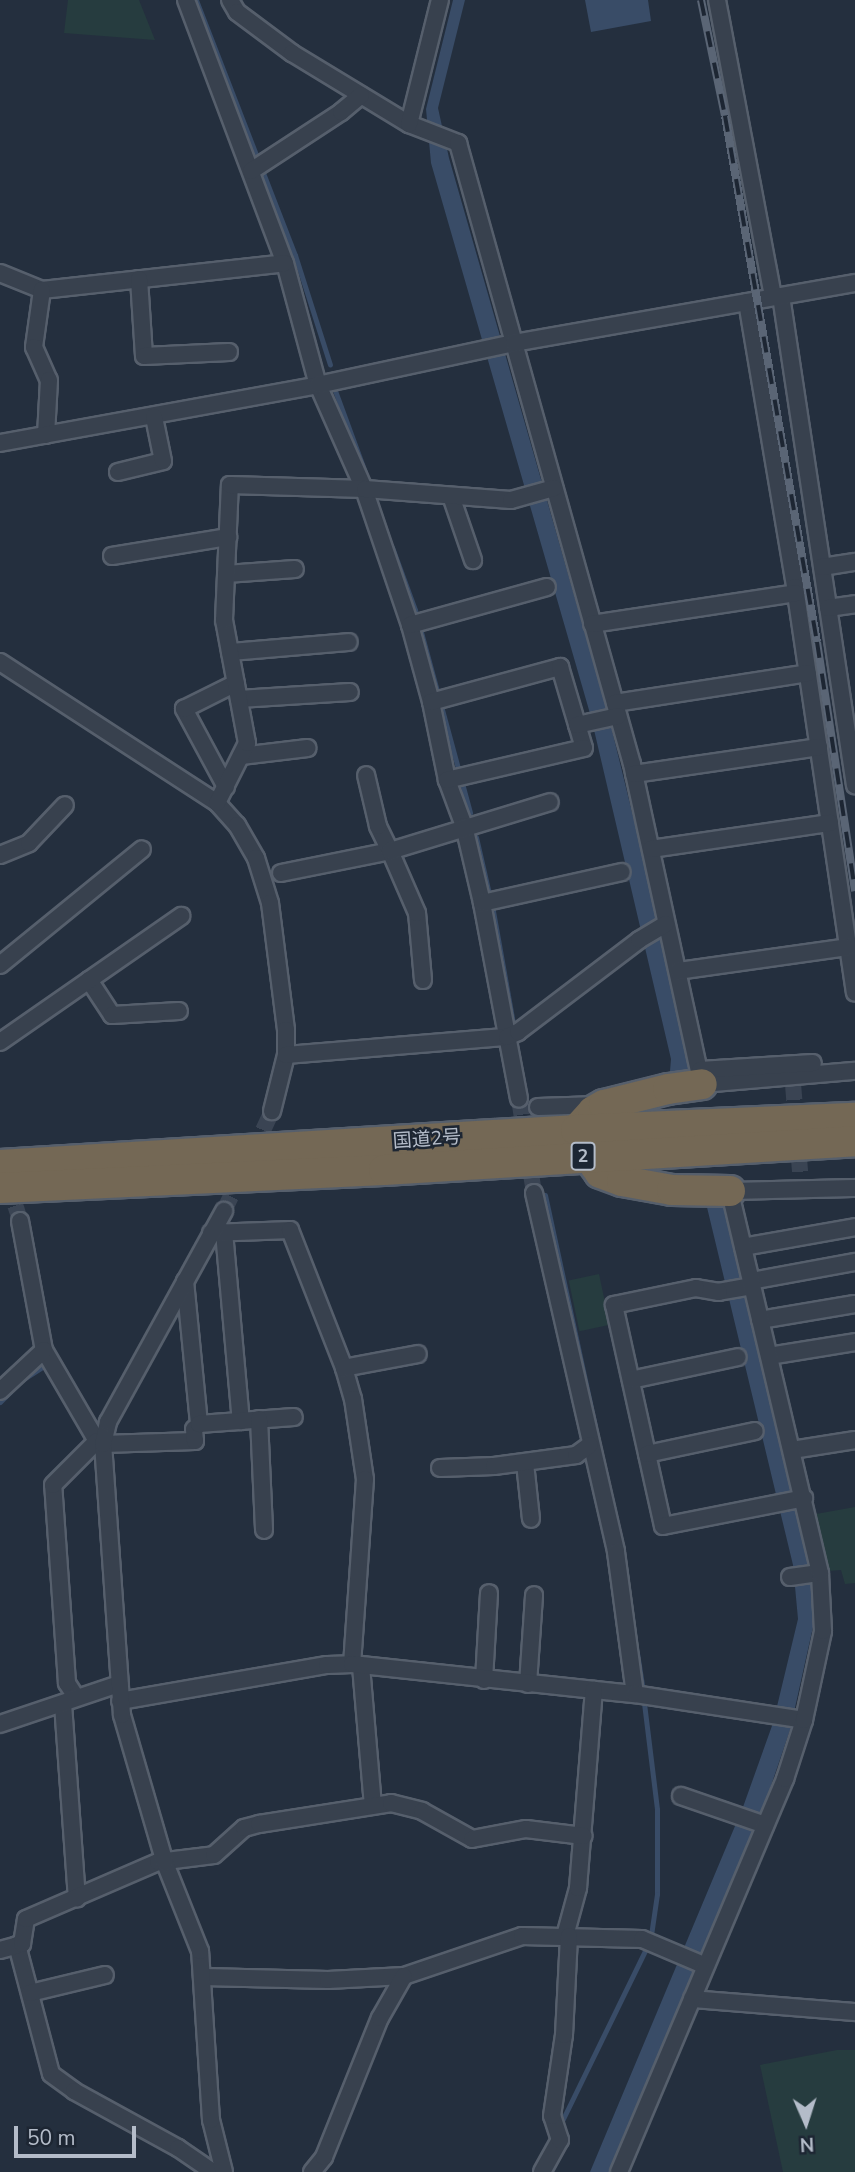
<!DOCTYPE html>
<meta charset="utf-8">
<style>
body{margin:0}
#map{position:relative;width:855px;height:2172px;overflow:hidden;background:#242f3e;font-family:"Nunito Sans","Noto Sans JP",sans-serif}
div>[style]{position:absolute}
.green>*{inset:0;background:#263c3f;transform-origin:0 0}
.water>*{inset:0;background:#394c67}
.stream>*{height:5px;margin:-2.5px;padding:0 2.5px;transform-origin:2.5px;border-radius:2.5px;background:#394c67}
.street-tunnel>*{height:16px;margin-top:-8px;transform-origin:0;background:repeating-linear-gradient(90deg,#3a4453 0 16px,transparent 0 24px)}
.roads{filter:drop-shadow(2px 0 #565f6c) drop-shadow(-2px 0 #565f6c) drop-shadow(0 2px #565f6c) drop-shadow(0 -2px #565f6c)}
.street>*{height:16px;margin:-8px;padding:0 8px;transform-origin:8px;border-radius:8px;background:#38414e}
.highway>*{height:30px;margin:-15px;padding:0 15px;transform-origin:15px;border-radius:15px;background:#746855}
.rail>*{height:8px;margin-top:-4px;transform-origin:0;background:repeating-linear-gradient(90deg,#1d2633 0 16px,#5a6575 0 32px);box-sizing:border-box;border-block:2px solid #5a6575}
span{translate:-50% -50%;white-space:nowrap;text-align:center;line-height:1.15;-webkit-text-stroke:5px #1d2633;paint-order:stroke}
.shield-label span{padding:2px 5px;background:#1d2633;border:2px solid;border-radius:5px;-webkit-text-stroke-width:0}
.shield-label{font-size:18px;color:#b4bcc9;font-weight:700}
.street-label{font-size:19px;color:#b4bcc9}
.north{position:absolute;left:771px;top:2088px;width:70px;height:70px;-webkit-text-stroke:5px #1d2633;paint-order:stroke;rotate:177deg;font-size:19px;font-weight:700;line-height:28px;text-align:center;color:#b4bcc9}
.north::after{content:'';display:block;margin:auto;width:24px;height:32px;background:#b4bcc9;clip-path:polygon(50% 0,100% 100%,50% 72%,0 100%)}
.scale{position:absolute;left:14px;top:2126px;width:122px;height:32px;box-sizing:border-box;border:4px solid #b4bcc9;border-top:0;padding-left:9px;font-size:21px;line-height:24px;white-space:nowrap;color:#b4bcc9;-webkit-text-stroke:5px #1d2633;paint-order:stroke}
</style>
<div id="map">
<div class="green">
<i style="clip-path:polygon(68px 0,139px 0,155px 40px,64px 33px)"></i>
<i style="left:599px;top:1274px;width:52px;height:31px;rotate:78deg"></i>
<i style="clip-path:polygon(855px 1507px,855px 1583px,845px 1584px,841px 1570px,829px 1571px,816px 1514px)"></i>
<i style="clip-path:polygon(837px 2050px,855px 2050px,855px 2172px,783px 2172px,760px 2065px)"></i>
</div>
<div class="water">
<i style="clip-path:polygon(453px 0,465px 0,438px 108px,449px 158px,607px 710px,657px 914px,692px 1077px,669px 1083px,671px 1059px,591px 717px,431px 163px,426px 109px)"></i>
<i style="clip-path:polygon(585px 0,648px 0,651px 21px,591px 32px)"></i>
<i style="clip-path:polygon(705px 1199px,726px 1205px,811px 1567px,815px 1618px,790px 1730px,762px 1812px,612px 2172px,590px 2172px,743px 1807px,773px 1723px,798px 1619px,793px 1565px)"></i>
</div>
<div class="stream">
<i style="left:196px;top:0;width:274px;rotate:68.8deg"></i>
<i style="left:295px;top:255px;width:115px;rotate:72.3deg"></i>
<i style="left:333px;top:385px;width:93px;rotate:69.8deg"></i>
<i style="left:392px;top:547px;width:67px;rotate:69.9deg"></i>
<i style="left:415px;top:610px;width:210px;rotate:74.8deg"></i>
<i style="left:476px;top:837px;width:76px;rotate:77.1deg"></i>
<i style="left:493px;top:911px;width:114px;rotate:79.9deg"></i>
<i style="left:545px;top:1195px;width:237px;rotate:77.8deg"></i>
<i style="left:19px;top:1382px;width:27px;rotate:-33deg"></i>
<i style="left:0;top:1402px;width:14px;rotate:-45deg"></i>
<i style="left:637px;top:1653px;width:32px;rotate:81deg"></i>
<i style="left:644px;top:1703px;width:107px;rotate:83deg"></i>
<i style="left:657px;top:1809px;width:85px;rotate:90deg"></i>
<i style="left:657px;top:1894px;width:41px;rotate:98.3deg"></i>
<i style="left:560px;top:2125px;width:194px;rotate:-64deg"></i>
</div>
<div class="street-tunnel">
<i style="left:793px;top:1084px;width:100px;rotate:85.4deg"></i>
<i style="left:519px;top:1099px;width:95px;rotate:80.9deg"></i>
<i style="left:253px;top:1152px;width:45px;rotate:-65.1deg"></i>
<i style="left:8px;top:1183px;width:40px;rotate:72deg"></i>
<i style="left:224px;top:1211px;width:40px;rotate:-65deg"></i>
</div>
<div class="roads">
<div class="street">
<i style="left:186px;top:0;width:281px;rotate:69.4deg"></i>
<i style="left:285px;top:263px;width:126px;rotate:74.9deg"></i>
<i style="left:318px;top:385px;width:114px;rotate:66.1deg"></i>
<i style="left:364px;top:489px;width:144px;rotate:71.3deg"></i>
<i style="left:410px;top:625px;width:80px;rotate:74.7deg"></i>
<i style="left:431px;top:702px;width:80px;rotate:78.4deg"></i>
<i style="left:447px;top:780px;width:49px;rotate:69.7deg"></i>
<i style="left:464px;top:826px;width:79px;rotate:76.8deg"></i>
<i style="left:482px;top:903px;width:199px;rotate:79.3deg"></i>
<i style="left:230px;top:0;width:14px;rotate:60deg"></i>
<i style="left:237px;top:12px;width:69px;rotate:36.7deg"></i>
<i style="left:292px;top:53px;width:137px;rotate:31.3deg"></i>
<i style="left:409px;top:124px;width:53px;rotate:21.2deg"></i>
<i style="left:458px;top:143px;width:645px;rotate:74.35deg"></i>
<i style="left:632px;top:764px;width:328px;rotate:77.7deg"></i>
<i style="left:702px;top:1084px;width:154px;rotate:-4.9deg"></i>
<i style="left:717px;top:0;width:302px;rotate:79.3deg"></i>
<i style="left:409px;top:124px;width:128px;rotate:-76deg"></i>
<i style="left:251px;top:171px;width:108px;rotate:-33.2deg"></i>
<i style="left:341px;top:112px;width:26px;rotate:-40deg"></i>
<i style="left:0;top:273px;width:45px;rotate:22deg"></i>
<i style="left:42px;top:290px;width:244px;rotate:-6.3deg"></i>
<i style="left:139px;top:279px;width:77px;rotate:86.3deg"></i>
<i style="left:144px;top:356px;width:85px;rotate:-2.7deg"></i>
<i style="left:42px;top:290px;width:58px;rotate:98deg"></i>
<i style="left:34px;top:347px;width:36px;rotate:66deg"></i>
<i style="left:49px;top:380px;width:55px;rotate:93.1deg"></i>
<i style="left:781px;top:296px;width:495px;rotate:81.4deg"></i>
<i style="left:747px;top:302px;width:289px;rotate:80.4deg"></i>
<i style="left:795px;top:587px;width:410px;rotate:81.6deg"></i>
<i style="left:0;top:443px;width:323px;rotate:-10.3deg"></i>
<i style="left:318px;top:385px;width:200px;rotate:-12.1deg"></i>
<i style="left:514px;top:343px;width:346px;rotate:-10deg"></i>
<i style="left:118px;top:472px;width:46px;rotate:-13.7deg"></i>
<i style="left:163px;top:461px;width:45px;rotate:-101.6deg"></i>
<i style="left:451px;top:496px;width:68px;rotate:71deg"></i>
<i style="left:112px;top:556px;width:118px;rotate:-9.3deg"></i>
<i style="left:822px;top:567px;width:33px;rotate:-9deg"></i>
<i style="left:226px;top:574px;width:69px;rotate:-4.1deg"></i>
<i style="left:828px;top:608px;width:27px;rotate:-8deg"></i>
<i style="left:592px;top:624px;width:206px;rotate:-8.6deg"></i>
<i style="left:410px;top:625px;width:142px;rotate:-15.5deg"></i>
<i style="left:230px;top:652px;width:119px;rotate:-4.8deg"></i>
<i style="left:0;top:662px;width:259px;rotate:33deg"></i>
<i style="left:217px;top:803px;width:30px;rotate:48deg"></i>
<i style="left:237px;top:825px;width:38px;rotate:60deg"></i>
<i style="left:256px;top:858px;width:47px;rotate:72.7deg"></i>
<i style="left:270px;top:903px;width:128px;rotate:82.8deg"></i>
<i style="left:286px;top:1030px;width:25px;rotate:90deg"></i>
<i style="left:286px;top:1055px;width:58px;rotate:104deg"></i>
<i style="left:239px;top:699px;width:111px;rotate:-3.6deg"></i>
<i style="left:431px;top:702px;width:134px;rotate:-15.2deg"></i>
<i style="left:560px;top:667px;width:84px;rotate:73.5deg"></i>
<i style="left:584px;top:748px;width:141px;rotate:166.9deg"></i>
<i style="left:615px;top:703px;width:195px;rotate:-8.8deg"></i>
<i style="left:577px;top:725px;width:42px;rotate:-12.4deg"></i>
<i style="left:241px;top:756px;width:67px;rotate:-6.8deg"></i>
<i style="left:634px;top:774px;width:187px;rotate:-8.3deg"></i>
<i style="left:226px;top:787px;width:89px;rotate:-118.3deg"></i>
<i style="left:184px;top:709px;width:58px;rotate:-26.6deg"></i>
<i style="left:217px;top:803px;width:67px;rotate:-63.4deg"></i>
<i style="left:247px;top:743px;width:125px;rotate:-100.6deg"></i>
<i style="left:224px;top:620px;width:135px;rotate:-87.5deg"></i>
<i style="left:230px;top:485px;width:135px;rotate:1.7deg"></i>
<i style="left:365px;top:489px;width:146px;rotate:4.3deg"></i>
<i style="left:511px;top:500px;width:45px;rotate:-15.6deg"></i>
<i style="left:651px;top:849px;width:181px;rotate:-8.3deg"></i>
<i style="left:0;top:855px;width:31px;rotate:-22deg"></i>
<i style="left:29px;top:843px;width:52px;rotate:-46.5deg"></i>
<i style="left:281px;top:873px;width:111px;rotate:-11.4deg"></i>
<i style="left:390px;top:851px;width:28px;rotate:-116deg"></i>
<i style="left:378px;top:826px;width:52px;rotate:-103.2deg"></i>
<i style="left:482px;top:903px;width:143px;rotate:-12.5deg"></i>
<i style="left:0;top:965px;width:183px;rotate:-39.2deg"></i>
<i style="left:678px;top:971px;width:172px;rotate:-8deg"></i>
<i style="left:89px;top:980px;width:42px;rotate:56.7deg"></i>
<i style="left:112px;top:1015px;width:67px;rotate:-3.4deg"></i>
<i style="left:423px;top:980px;width:67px;rotate:-95.1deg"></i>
<i style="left:417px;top:913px;width:68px;rotate:-113.5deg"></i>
<i style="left:390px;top:851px;width:167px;rotate:-17deg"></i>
<i style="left:0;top:1042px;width:221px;rotate:-34.8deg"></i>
<i style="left:286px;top:1055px;width:222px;rotate:-4.7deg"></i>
<i style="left:507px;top:1037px;width:12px;rotate:-24deg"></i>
<i style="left:518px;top:1032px;width:152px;rotate:-37.2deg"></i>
<i style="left:639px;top:940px;width:31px;rotate:-31deg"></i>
<i style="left:700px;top:1070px;width:113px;rotate:-3.5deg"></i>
<i style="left:538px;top:1107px;width:60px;rotate:-1.9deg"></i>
<i style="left:534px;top:1193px;width:368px;rotate:77.1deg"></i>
<i style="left:616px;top:1552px;width:143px;rotate:82.4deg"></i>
<i style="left:20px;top:1221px;width:131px;rotate:79.5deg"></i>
<i style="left:44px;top:1350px;width:105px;rotate:59.8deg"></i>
<i style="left:97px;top:1441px;width:7px;rotate:27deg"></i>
<i style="left:103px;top:1444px;width:92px;rotate:-1.9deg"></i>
<i style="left:195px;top:1441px;width:12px;rotate:-95deg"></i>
<i style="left:224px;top:1232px;width:190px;rotate:84.9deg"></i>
<i style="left:211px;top:1233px;width:79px;rotate:-2.2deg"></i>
<i style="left:290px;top:1230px;width:148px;rotate:68.6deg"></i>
<i style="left:344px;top:1368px;width:32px;rotate:74deg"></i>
<i style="left:353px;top:1399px;width:81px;rotate:81.5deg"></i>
<i style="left:365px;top:1479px;width:185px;rotate:94deg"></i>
<i style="left:743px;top:1247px;width:114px;rotate:-10.1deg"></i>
<i style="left:185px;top:1281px;width:144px;rotate:84.4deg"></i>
<i style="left:199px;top:1424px;width:95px;rotate:-4.2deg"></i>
<i style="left:751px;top:1281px;width:106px;rotate:-10.4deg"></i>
<i style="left:752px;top:1286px;width:34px;rotate:170deg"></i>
<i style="left:719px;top:1292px;width:23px;rotate:-170deg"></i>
<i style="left:696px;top:1288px;width:84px;rotate:168.3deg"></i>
<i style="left:614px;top:1305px;width:226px;rotate:77.5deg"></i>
<i style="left:663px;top:1526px;width:144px;rotate:-11.2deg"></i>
<i style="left:760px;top:1320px;width:96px;rotate:-9.6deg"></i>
<i style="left:769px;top:1356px;width:87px;rotate:-9.2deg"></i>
<i style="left:344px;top:1368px;width:75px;rotate:-10.7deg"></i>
<i style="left:631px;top:1380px;width:109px;rotate:-12.1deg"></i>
<i style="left:0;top:1391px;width:60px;rotate:-43deg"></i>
<i style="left:259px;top:1419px;width:111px;rotate:87.4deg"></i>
<i style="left:792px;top:1450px;width:64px;rotate:-9deg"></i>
<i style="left:647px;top:1454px;width:110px;rotate:-12deg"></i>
<i style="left:525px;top:1463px;width:56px;rotate:83.9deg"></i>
<i style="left:440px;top:1468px;width:54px;rotate:-2.1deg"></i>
<i style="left:494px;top:1466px;width:83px;rotate:-7.6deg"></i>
<i style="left:576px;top:1455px;width:17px;rotate:-36deg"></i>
<i style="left:790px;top:1577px;width:30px;rotate:-8deg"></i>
<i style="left:361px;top:1666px;width:140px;rotate:85.1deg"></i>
<i style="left:484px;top:1680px;width:87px;rotate:-86.7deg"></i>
<i style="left:528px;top:1684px;width:89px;rotate:-86.1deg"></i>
<i style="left:76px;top:1697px;width:17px;rotate:-123deg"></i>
<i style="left:67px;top:1683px;width:198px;rotate:-94deg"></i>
<i style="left:53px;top:1485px;width:62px;rotate:-45deg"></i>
<i style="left:120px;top:1701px;width:210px;rotate:-9.9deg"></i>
<i style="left:327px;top:1665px;width:25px;rotate:-2deg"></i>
<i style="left:352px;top:1664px;width:285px;rotate:6.1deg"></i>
<i style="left:635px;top:1694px;width:171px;rotate:8.7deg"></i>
<i style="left:63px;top:1704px;width:195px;rotate:85.9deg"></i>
<i style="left:0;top:1724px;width:126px;rotate:-18.6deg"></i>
<i style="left:681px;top:1796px;width:89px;rotate:19deg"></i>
<i style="left:565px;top:1936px;width:50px;rotate:-74.8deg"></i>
<i style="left:578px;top:1888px;width:199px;rotate:-85.4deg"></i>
<i style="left:17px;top:1945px;width:133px;rotate:75.2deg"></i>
<i style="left:51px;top:2074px;width:29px;rotate:36deg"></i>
<i style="left:74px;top:2091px;width:119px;rotate:28.7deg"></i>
<i style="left:178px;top:2148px;width:42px;rotate:34.4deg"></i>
<i style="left:0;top:1950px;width:23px;rotate:-15deg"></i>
<i style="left:22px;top:1944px;width:25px;rotate:-81deg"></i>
<i style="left:26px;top:1919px;width:144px;rotate:-23.4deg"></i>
<i style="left:158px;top:1862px;width:56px;rotate:-7.1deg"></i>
<i style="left:214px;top:1855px;width:40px;rotate:-42deg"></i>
<i style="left:244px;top:1828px;width:16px;rotate:-15deg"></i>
<i style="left:259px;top:1824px;width:134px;rotate:-9deg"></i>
<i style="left:391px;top:1803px;width:32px;rotate:14deg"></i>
<i style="left:422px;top:1811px;width:57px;rotate:29.2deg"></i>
<i style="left:472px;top:1839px;width:55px;rotate:-10.5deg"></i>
<i style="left:526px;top:1829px;width:58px;rotate:6.9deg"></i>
<i style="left:204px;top:1977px;width:124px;rotate:1.4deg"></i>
<i style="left:328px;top:1980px;width:76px;rotate:-3deg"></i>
<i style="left:404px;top:1976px;width:125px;rotate:-18.7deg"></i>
<i style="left:522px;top:1936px;width:120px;rotate:1.4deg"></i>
<i style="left:642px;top:1939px;width:69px;rotate:22.9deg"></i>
<i style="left:30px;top:1993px;width:77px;rotate:-13.5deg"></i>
<i style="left:692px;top:1999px;width:164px;rotate:4.6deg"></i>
<i style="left:224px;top:2172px;width:54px;rotate:-104deg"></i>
<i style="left:211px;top:2120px;width:169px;rotate:-93.7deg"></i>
<i style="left:200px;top:1951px;width:95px;rotate:-111.7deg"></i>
<i style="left:165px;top:1863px;width:154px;rotate:-106.2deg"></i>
<i style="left:122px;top:1715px;width:272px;rotate:-94deg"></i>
<i style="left:103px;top:1444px;width:23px;rotate:-77deg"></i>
<i style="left:108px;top:1422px;width:241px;rotate:-61.2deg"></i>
<i style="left:312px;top:2172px;width:19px;rotate:-51deg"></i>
<i style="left:324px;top:2157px;width:150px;rotate:-68.1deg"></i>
<i style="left:380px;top:2018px;width:48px;rotate:-60.3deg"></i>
<i style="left:542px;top:2172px;width:37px;rotate:-61deg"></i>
<i style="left:560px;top:2140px;width:25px;rotate:-108deg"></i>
<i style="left:552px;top:2116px;width:82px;rotate:-81.6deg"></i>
<i style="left:564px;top:2035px;width:99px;rotate:-87.1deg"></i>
<i style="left:619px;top:2172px;width:427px;rotate:-67.1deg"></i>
<i style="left:785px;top:1779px;width:62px;rotate:-72.1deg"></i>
<i style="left:804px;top:1720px;width:91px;rotate:-77.9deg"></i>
<i style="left:823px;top:1631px;width:58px;rotate:-93deg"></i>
<i style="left:820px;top:1573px;width:392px;rotate:-103.3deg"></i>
<i style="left:730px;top:1191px;width:125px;rotate:-1.4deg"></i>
</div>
<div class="highway">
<i style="left:576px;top:1130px;width:25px;rotate:-48deg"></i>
<i style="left:593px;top:1111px;width:13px;rotate:-29deg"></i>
<i style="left:604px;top:1105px;width:66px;rotate:-14deg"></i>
<i style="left:668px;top:1089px;width:34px;rotate:-8deg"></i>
<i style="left:587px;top:1155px;width:22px;rotate:54deg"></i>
<i style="left:600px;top:1173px;width:23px;rotate:20deg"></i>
<i style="left:622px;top:1181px;width:51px;rotate:10.2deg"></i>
<i style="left:672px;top:1190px;width:58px;rotate:1deg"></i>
<i style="left:0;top:1165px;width:577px;rotate:-3.48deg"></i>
<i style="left:576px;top:1130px;width:279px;rotate:-2.5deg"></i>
<i style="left:0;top:1188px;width:384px;rotate:-2.7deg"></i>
<i style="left:384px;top:1170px;width:472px;rotate:-3.5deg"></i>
</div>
</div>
<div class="rail">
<i style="left:701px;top:0;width:118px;rotate:78.3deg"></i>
<i style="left:725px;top:116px;width:534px;rotate:80.08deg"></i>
<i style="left:817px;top:642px;width:252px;rotate:81.3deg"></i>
</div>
<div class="shield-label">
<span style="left:583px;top:1156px">2</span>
</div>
<div class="street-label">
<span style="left:427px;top:1140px;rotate:-4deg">国道2号</span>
</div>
<div class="north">N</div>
<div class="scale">50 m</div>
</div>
